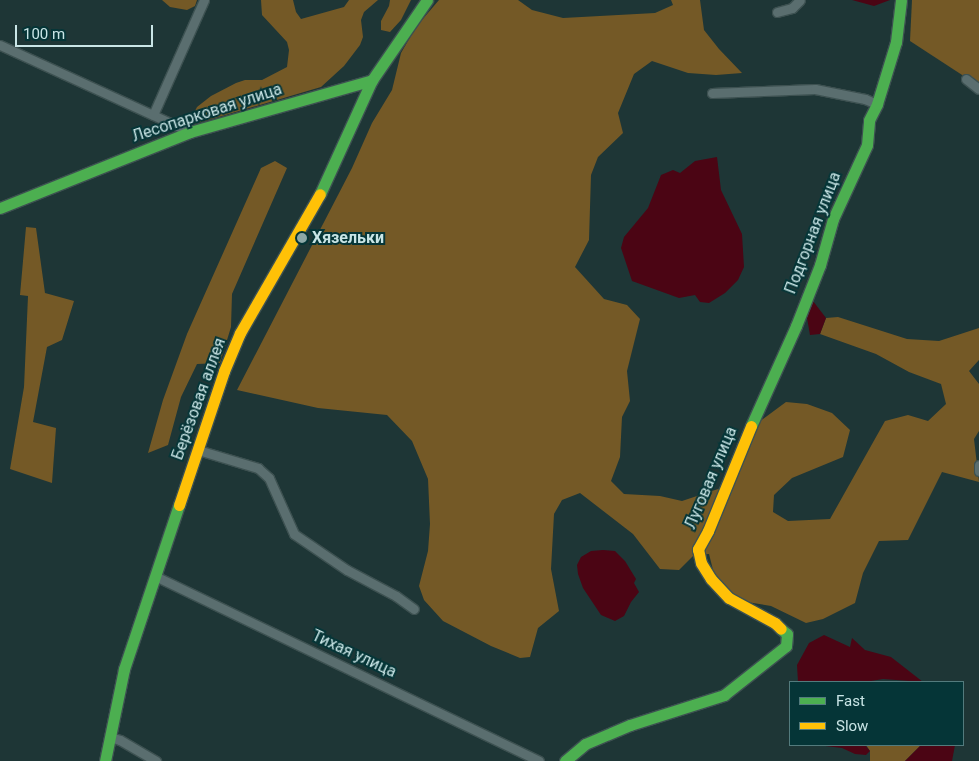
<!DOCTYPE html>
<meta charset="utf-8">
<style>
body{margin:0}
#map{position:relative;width:979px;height:761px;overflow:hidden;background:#1e3636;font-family:Roboto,sans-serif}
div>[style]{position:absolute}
.forest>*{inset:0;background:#745926}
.water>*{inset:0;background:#4b0514}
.roads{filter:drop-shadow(1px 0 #3d5151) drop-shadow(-1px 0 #3d5151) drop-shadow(0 1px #3d5151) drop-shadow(0 -1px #3d5151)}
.street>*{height:9px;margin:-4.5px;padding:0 4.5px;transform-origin:4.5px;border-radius:4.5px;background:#5a6e6f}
.fast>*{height:11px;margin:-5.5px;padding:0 5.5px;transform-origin:5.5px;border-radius:5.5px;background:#4caf50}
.slow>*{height:11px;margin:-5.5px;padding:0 5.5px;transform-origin:5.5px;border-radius:5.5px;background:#ffc107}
.dots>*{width:14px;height:14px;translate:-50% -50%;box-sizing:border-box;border:2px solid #053537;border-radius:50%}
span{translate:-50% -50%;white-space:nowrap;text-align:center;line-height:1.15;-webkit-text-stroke:4px #053537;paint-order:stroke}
.street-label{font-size:16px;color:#c9e5e6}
.poi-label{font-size:16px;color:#c9e5e6;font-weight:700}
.left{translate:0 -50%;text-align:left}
.legend{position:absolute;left:789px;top:681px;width:175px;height:65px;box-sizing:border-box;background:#053537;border:1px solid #537b7d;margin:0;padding:6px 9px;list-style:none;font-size:15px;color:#c9e5e6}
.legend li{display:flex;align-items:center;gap:10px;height:25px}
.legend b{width:25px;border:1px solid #537b7d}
.scale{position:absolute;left:15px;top:25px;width:138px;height:22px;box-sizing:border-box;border:2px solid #c9e5e6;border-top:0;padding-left:6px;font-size:15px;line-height:18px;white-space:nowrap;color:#c9e5e6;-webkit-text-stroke:4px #053537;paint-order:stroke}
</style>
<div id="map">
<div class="forest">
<i style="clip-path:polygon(162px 0,197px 0,195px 6px,187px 10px,170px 7px)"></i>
<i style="clip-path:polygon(261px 0,293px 0,296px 12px,301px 19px,344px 7px,349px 0,378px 0,364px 12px,361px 20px,363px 37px,360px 45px,344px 66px,321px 87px,195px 124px,193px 115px,197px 107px,211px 96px,236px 83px,245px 80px,262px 80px,287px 67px,289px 50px,287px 42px,262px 15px)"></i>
<i style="clip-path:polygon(390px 0,411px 0,401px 20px,390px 32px,381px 30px,381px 21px,389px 6px)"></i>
<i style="clip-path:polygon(439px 0,518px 0,532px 10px,563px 18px,655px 13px,673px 5px,671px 0,700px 0,704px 30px,719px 49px,742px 73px,716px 75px,688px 73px,652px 61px,634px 74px,618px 113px,623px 133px,598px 157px,591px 175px,589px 240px,575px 267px,604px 299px,627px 305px,640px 319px,627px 371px,630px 401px,622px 417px,620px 457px,611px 481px,624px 494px,660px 496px,682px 501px,730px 485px,755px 425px,786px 402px,807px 404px,832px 413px,850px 430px,843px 457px,792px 478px,774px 495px,773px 512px,788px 521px,830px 519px,885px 421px,908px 415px,928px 421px,946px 404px,941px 384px,909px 372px,876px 354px,820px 334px,826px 318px,838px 317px,907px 339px,939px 341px,979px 328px,979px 360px,969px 371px,979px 384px,979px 431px,974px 439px,979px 482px,942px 472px,908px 540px,879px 541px,863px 573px,855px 603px,823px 619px,806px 623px,771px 606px,741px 601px,723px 591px,714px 574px,709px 554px,694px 555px,679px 570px,660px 569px,633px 534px,580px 493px,562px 500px,554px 514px,551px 569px,559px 611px,538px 628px,530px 657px,520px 658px,491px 646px,443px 621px,424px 600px,419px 586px,428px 551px,430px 524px,428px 479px,412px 441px,387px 415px,318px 408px,237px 390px,352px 168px,372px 123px,392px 90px,401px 53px,416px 27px)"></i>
<i style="clip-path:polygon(912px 0,979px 0,979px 86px,910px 41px)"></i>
<i style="clip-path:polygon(275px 161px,287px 168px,232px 294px,231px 327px,220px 363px,197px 364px,181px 397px,168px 445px,148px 453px,163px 400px,187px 334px,261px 168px)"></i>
<i style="clip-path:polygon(26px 227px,36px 228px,45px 293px,74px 301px,62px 340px,47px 347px,33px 422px,56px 428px,52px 483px,10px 469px,24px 387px,28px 296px,20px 295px)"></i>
<i style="clip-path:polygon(866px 745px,921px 745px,905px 761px,870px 761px,870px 751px)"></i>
</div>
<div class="water">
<i style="clip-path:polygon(852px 0,890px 0,874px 6px)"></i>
<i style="clip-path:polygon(717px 157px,721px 190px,742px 234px,744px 267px,738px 280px,725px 293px,709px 303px,700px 302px,695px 295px,679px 298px,632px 281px,621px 248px,624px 237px,648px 208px,661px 175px,673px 170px,680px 173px,695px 161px)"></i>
<i style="clip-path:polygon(813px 301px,826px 318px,820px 334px,810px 335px,806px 312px)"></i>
<i style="clip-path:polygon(603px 550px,615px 551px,625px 561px,636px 579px,634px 583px,639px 592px,631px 602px,624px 616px,615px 621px,601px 615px,583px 588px,578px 574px,577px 565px,581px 557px,591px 551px)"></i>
<i style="clip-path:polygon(824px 635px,850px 647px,852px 638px,865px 650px,891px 657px,923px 682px,883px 679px,865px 682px,798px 682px,797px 665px,809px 643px)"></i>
<i style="clip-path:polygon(817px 745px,865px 745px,870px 751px,866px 755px,855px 754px,842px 748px)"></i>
<i style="clip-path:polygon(921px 745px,955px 745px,952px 761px,905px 761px)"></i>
</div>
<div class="roads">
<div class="street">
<i style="left:777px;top:12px;width:16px;rotate:-15deg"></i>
<i style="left:792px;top:8px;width:11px;rotate:-45deg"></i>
<i style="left:0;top:45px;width:209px;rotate:24.6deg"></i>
<i style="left:966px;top:79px;width:16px;rotate:38deg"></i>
<i style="left:712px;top:93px;width:103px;rotate:-2.2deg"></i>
<i style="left:815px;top:89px;width:51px;rotate:11.3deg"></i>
<i style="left:865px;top:99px;width:13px;rotate:23deg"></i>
<i style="left:153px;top:115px;width:126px;rotate:-66.1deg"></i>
<i style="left:198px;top:450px;width:63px;rotate:16.7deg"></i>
<i style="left:258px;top:468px;width:15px;rotate:42deg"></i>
<i style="left:269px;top:478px;width:61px;rotate:65.9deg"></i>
<i style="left:294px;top:534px;width:64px;rotate:34.2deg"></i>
<i style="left:347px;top:570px;width:55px;rotate:28deg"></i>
<i style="left:396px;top:596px;width:22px;rotate:36deg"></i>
<i style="left:979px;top:471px;width:6px;rotate:-90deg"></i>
<i style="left:155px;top:576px;width:426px;rotate:25.7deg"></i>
<i style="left:110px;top:737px;width:10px;rotate:17deg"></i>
<i style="left:120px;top:740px;width:42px;rotate:30.3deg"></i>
</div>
<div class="fast">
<i style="left:320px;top:194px;width:125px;rotate:-65.5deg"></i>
<i style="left:372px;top:80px;width:97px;rotate:-55.5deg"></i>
<i style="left:0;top:208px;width:205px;rotate:-21.8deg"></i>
<i style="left:190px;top:132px;width:189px;rotate:-15.9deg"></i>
<i style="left:751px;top:426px;width:110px;rotate:-65.8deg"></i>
<i style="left:796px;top:326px;width:66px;rotate:-68.5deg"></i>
<i style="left:820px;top:265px;width:48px;rotate:-74.2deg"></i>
<i style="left:833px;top:219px;width:81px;rotate:-65.3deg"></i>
<i style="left:867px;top:145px;width:25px;rotate:-85deg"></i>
<i style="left:869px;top:120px;width:18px;rotate:-63deg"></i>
<i style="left:877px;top:104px;width:65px;rotate:-73deg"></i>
<i style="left:896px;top:42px;width:42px;rotate:-83.2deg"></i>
<i style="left:105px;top:761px;width:94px;rotate:-78.3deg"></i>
<i style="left:124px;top:669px;width:173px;rotate:-71.5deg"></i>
<i style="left:565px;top:761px;width:26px;rotate:-40deg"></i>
<i style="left:585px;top:744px;width:49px;rotate:-22.9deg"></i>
<i style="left:630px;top:725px;width:99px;rotate:-17.7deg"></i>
<i style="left:724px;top:695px;width:79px;rotate:-38.3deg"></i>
<i style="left:786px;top:646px;width:12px;rotate:-85deg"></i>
<i style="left:787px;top:634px;width:8px;rotate:-140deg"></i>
</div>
<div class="slow">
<i style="left:751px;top:426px;width:113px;rotate:112.3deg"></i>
<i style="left:708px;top:531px;width:21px;rotate:119deg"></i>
<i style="left:698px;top:549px;width:14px;rotate:78deg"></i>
<i style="left:701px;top:563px;width:19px;rotate:58deg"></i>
<i style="left:711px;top:579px;width:26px;rotate:47deg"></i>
<i style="left:729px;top:598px;width:52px;rotate:28.5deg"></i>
<i style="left:775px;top:623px;width:8px;rotate:45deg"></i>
<i style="left:179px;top:505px;width:141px;rotate:-71.4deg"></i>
<i style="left:224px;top:371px;width:41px;rotate:-67.2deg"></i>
<i style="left:240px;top:333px;width:160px;rotate:-60.1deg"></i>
</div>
</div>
<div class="dots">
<i style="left:302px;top:238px;background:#8da8a8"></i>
</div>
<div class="street-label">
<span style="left:207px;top:113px;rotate:-18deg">Лесопарковая улица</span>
<span style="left:813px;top:233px;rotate:-69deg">Подгорная улица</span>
<span style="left:199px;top:399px;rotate:-70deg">Берёзовая аллея</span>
<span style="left:711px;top:478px;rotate:-67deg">Луговая улица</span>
<span style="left:354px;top:654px;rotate:25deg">Тихая улица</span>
</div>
<div class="poi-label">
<span class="left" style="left:312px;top:238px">Хязельки</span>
</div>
<ul class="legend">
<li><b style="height:6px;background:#4caf50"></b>Fast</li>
<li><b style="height:6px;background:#ffc107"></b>Slow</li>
</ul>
<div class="scale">100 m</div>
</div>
